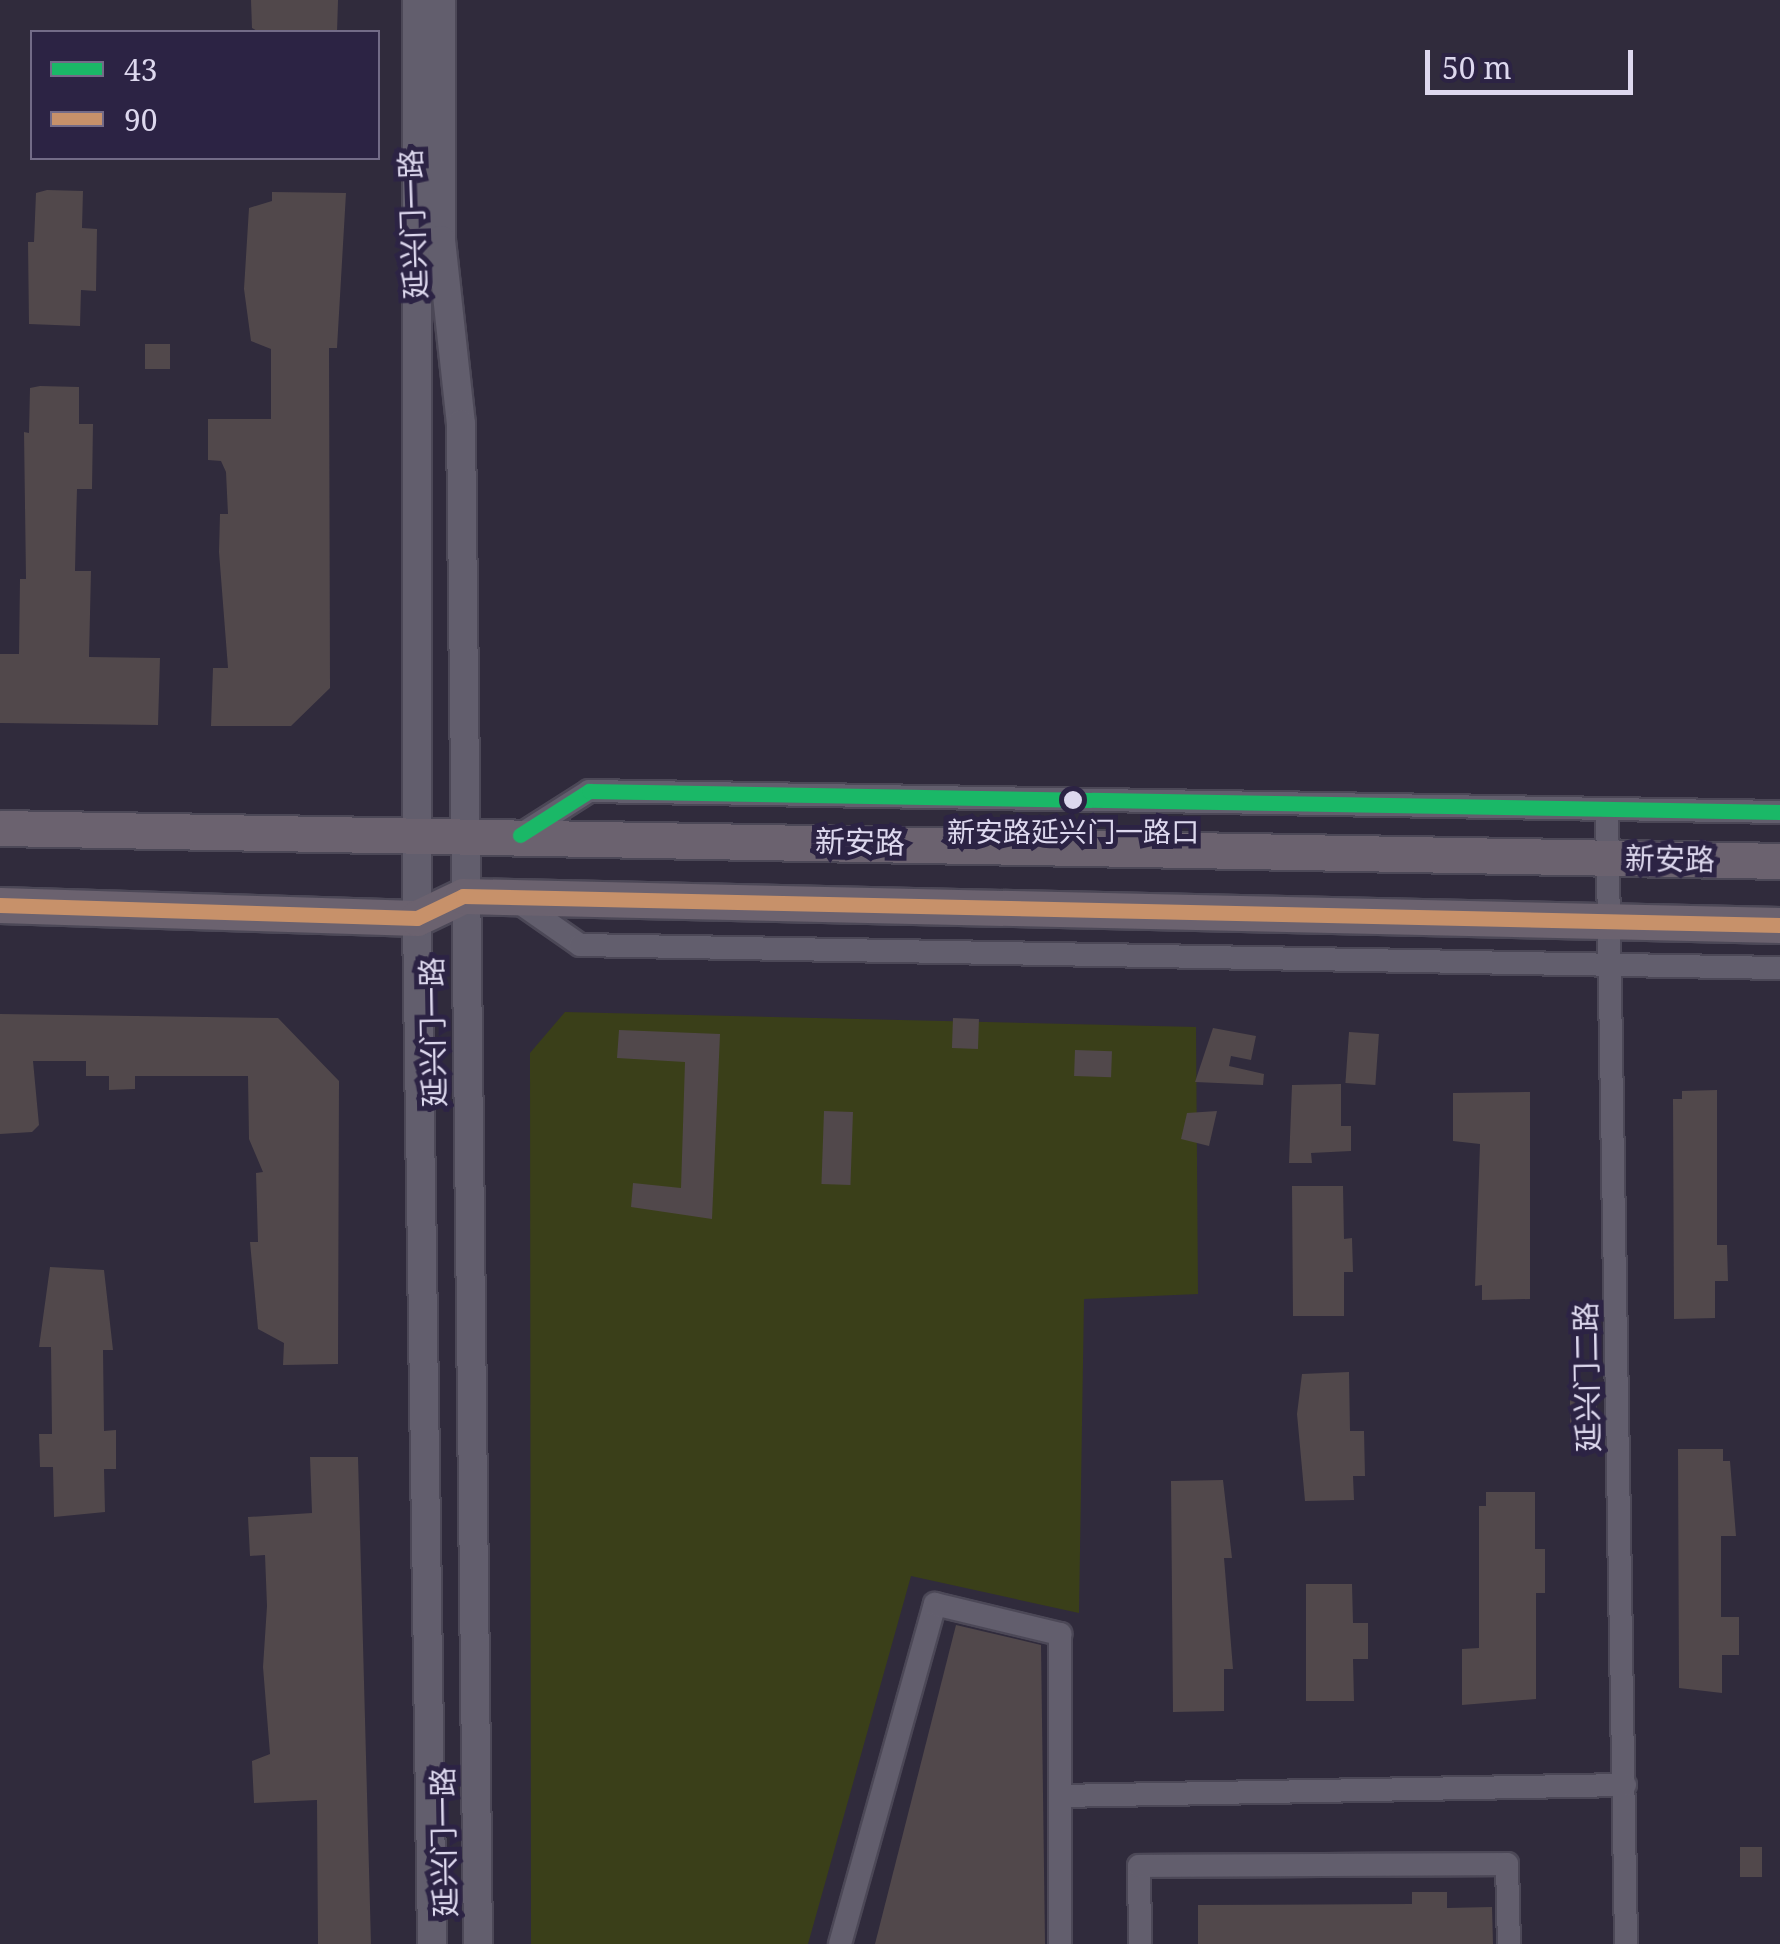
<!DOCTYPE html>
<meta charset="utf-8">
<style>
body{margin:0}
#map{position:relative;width:1780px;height:1944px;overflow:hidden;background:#302b3c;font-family:"Noto Serif","Noto Sans SC",serif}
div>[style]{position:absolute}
.green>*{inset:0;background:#3a3f19}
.building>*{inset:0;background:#51484b;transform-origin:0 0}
.roads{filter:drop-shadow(2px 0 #4c4857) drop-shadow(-2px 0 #4c4857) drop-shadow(0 2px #4c4857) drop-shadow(0 -2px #4c4857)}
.minor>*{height:22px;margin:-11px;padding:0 11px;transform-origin:11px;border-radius:11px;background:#625e6d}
.tertiary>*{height:28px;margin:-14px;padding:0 14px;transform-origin:14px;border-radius:14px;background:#625e6d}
.primary>*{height:35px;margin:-17.5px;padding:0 17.5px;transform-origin:17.5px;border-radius:17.5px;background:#6b626f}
.bus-1>*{height:15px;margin:-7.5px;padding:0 7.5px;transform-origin:7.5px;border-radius:7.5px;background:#1ab867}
.bus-2>*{height:15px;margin:-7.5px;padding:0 7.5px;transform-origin:7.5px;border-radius:7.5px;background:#c7916a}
.dots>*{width:28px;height:28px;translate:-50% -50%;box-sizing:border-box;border:5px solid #2c2344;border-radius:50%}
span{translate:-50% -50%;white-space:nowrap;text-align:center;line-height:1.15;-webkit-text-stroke:10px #2c2344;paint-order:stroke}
.bus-label{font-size:28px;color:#ddd8ee}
.street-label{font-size:30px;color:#ddd8ee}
.legend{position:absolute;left:30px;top:30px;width:350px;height:130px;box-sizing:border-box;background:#2c2344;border:2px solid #736b88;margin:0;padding:12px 18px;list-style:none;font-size:30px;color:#ddd8ee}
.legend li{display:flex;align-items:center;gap:20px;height:50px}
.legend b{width:50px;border:2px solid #736b88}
.scale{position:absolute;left:1425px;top:50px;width:208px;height:45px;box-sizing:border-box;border:5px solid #ddd8ee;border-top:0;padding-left:12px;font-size:30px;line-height:35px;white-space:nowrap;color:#ddd8ee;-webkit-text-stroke:8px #2c2344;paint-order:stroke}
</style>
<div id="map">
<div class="green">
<i style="clip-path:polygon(565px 1012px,1196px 1027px,1198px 1294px,1084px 1299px,1079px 1613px,911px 1576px,808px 1944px,531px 1944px,530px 1053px)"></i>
</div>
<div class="building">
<i style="clip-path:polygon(251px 0,338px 0,337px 32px,259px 32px,252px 28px)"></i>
<i style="clip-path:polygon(47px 190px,83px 191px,82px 228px,97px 229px,96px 291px,81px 290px,80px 326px,29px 324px,28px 242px,34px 242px,36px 193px)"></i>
<i style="clip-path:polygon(272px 192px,346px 193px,337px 348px,329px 348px,330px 688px,291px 726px,211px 726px,213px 668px,228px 668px,219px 552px,220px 514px,228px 514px,226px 472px,221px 461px,208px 460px,208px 419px,271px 419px,271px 349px,251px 341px,244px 289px,249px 208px,272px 201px)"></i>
<i style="left:145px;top:344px;width:25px;height:25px"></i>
<i style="clip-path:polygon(40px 386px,79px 387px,79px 424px,93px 424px,92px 489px,77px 489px,76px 525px,75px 571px,91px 571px,89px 657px,160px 658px,158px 725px,0 723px,0 654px,19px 654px,20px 579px,26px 579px,24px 432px,29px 433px,30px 388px)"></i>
<i style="clip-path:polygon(0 1014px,278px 1018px,339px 1081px,338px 1364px,283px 1365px,284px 1343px,258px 1329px,250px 1242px,258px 1242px,256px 1173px,263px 1172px,249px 1139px,248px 1076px,135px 1076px,135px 1089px,109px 1090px,109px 1076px,86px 1076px,86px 1061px,33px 1061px,39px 1125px,32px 1132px,0 1134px)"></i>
<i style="left:953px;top:1018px;width:26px;height:30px;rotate:2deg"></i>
<i style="clip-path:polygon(1213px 1028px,1256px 1036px,1251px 1060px,1231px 1056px,1229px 1066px,1264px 1074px,1263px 1085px,1195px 1082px)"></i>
<i style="clip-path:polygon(619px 1030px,720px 1034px,712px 1219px,631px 1207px,633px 1183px,681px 1188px,685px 1062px,617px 1058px)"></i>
<i style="left:1349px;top:1032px;width:30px;height:51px;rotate:4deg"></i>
<i style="left:1075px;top:1050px;width:37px;height:26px;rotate:2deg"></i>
<i style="clip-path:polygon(1341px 1084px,1341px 1126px,1351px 1126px,1351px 1151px,1311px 1153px,1312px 1163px,1289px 1163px,1292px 1085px)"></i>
<i style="clip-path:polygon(1717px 1090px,1717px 1245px,1727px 1245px,1728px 1281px,1715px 1281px,1715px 1318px,1674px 1319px,1673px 1099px,1682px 1099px,1682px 1091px)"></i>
<i style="clip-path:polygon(1530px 1092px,1530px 1299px,1482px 1300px,1482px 1285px,1475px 1286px,1480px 1144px,1453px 1141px,1453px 1093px)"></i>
<i style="left:824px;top:1111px;width:29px;height:73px;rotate:2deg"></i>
<i style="clip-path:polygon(1217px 1111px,1209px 1146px,1181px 1139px,1187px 1113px)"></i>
<i style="clip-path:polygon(1292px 1186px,1343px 1186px,1344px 1239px,1352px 1238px,1353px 1272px,1344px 1272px,1344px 1316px,1293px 1316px)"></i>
<i style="clip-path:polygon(50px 1267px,104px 1270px,113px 1350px,103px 1350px,104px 1431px,116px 1430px,116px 1469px,104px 1469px,105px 1512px,54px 1517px,53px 1467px,40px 1467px,39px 1434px,52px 1434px,51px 1347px,39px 1347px)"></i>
<i style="clip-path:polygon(1349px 1372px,1350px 1431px,1364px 1431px,1365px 1476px,1353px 1476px,1354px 1500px,1305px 1501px,1297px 1414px,1302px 1374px)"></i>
<i style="left:1570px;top:1399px;width:27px;height:32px"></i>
<i style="clip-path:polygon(1678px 1449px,1723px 1449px,1723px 1461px,1730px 1461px,1736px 1536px,1721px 1536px,1721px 1617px,1739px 1617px,1739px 1655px,1722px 1655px,1722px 1693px,1679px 1688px)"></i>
<i style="clip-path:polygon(310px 1457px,358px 1457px,371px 1944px,318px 1944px,317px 1800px,254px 1803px,252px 1761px,270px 1754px,263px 1667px,267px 1606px,265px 1555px,250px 1556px,248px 1517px,312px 1513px)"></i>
<i style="clip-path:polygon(1223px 1480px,1232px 1558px,1224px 1558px,1233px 1669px,1224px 1669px,1224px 1711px,1173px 1712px,1171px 1481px)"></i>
<i style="clip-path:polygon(1486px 1492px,1535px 1492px,1535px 1549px,1545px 1549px,1545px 1593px,1536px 1593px,1536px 1699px,1462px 1705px,1462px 1649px,1479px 1648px,1479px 1506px,1486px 1506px)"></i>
<i style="clip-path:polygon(1306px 1584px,1352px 1584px,1353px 1623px,1368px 1623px,1368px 1659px,1353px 1659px,1354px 1701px,1306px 1701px)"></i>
<i style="clip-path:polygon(956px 1625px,1041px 1645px,1045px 1944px,875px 1944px)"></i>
<i style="left:1740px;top:1847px;width:22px;height:30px"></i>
<i style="clip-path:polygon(1412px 1892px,1447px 1892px,1447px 1908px,1492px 1907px,1493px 1944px,1198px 1944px,1198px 1905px,1412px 1904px)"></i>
</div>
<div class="roads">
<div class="minor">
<i style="left:1607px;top:809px;width:1135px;rotate:89.04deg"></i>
<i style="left:520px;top:835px;width:82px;rotate:-32.5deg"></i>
<i style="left:589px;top:791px;width:1191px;rotate:1.01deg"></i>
<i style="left:514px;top:899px;width:80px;rotate:34.9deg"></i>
<i style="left:580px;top:945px;width:1200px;rotate:1.1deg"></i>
<i style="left:1060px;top:1796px;width:565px;rotate:-1.12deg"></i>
<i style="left:840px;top:1944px;width:353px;rotate:-74.4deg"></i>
<i style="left:935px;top:1604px;width:129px;rotate:13.5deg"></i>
<i style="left:1060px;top:1634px;width:310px;rotate:90deg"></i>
<i style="left:1140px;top:1944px;width:78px;rotate:-90.7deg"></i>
<i style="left:1139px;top:1866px;width:368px;rotate:-0.3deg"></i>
<i style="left:1507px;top:1864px;width:80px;rotate:88.6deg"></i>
</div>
<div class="tertiary">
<i style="left:417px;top:0;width:918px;rotate:90deg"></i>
<i style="left:417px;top:918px;width:1026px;rotate:89.16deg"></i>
<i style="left:441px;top:0;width:240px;rotate:90deg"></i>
<i style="left:441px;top:240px;width:185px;rotate:83.8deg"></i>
<i style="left:461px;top:424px;width:1520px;rotate:89.36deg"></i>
</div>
<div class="primary">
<i style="left:0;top:828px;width:1780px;rotate:1.06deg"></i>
<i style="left:0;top:905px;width:417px;rotate:1.8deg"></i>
<i style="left:417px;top:918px;width:51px;rotate:-25.6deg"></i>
<i style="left:463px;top:896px;width:1317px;rotate:1.26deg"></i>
</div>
</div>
<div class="bus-1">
<i style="left:520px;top:835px;width:82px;rotate:-32.5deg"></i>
<i style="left:589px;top:791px;width:1191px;rotate:1.01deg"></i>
</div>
<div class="bus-2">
<i style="left:0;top:905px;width:417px;rotate:1.8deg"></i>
<i style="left:417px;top:918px;width:51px;rotate:-25.6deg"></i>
<i style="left:463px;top:896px;width:1317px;rotate:1.26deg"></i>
</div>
<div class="dots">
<i style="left:1073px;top:800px;background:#ddd8ee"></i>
</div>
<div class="bus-label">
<span style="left:1073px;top:831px">新安路延兴门一路口</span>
</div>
<div class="street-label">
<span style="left:413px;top:224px;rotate:-92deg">延兴门一路</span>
<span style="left:860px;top:842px;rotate:1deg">新安路</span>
<span style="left:1670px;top:859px;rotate:1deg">新安路</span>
<span style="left:433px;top:1032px;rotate:-91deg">延兴门一路</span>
<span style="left:1587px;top:1377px;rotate:-91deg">延兴门二路</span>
<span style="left:444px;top:1842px;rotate:-91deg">延兴门一路</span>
</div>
<ul class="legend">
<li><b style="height:12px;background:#1ab867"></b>43</li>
<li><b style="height:12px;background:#c7916a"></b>90</li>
</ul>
<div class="scale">50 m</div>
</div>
